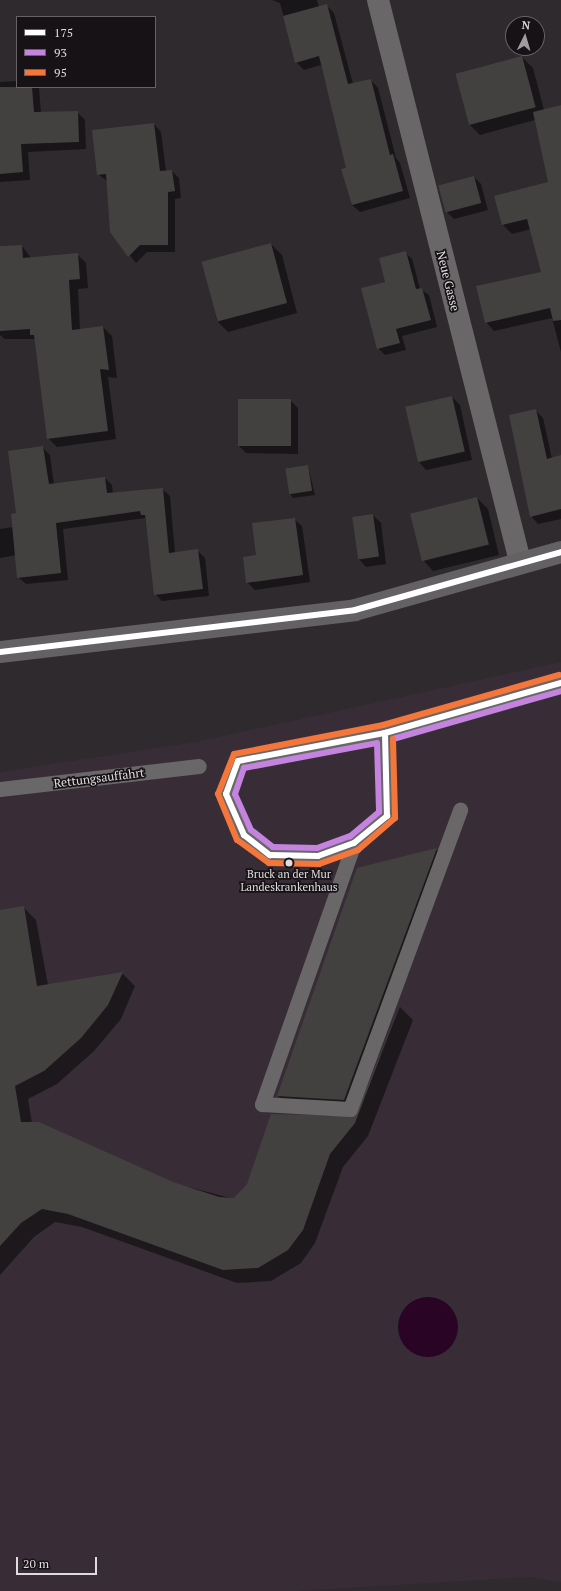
<!DOCTYPE html>
<style>
body{margin:0}
#map{position:relative;width:561px;height:1591px;overflow:hidden;background:#2e2a2d;font-family:"PT Serif",serif}
div>[style]{position:absolute}
.built>*{inset:0;background:#382d36}
.water>*{inset:0;background:#290424}
.round{border-radius:50%}
.shadow>*{inset:0;background:#0007}
.building>*{inset:0;background:#424140;transform-origin:0 0}
.lane>*{height:15px;margin:-7.5px;padding:0 7.5px;transform-origin:7.5px;border-radius:7.5px;background:#6a6768}
.street>*{height:22px;margin:-11px;padding:0 11px;transform-origin:11px;border-radius:11px;background:#6a6768}
.secondary>*{height:22px;margin:-11px;padding:0 11px;transform-origin:11px;border-radius:11px;background:#636163}
.bus-1>*{height:6px;margin:-3px;padding:0 3px;transform-origin:3px;border-radius:3px;background:#fff}
.bus-2>*{height:6px;margin:-3px;padding:0 3px;transform-origin:3px;border-radius:3px;background:#c483df}
.bus-3>*{height:6px;margin:-3px;padding:0 3px;transform-origin:3px;border-radius:3px;background:#f5763a}
.dots>*{width:11px;height:11px;translate:-50% -50%;box-sizing:border-box;border:2px solid #161215;border-radius:50%}
span{translate:-50% -50%;white-space:nowrap;text-align:center;line-height:1.15;-webkit-text-stroke:3.5px #161215;paint-order:stroke}
.bus-label{font-size:11px;color:#e0dbdf}
.street-label{font-size:12px;color:#e0dbdf}
.legend{position:absolute;left:16px;top:16px;width:140px;height:72px;box-sizing:border-box;background:#161215;border:1px solid #676266;margin:0;padding:5px 7px;list-style:none;font-size:12px;color:#e0dbdf}
.legend li{display:flex;align-items:center;gap:8px;height:20px}
.legend b{width:20px;border:1px solid #676266}
.north{position:absolute;left:505px;top:16px;width:40px;height:40px;box-sizing:border-box;background:#161215;border:1px solid #676266;border-radius:50%;rotate:5deg;font-size:11px;font-weight:700;line-height:16px;text-align:center;color:#e0dbdf}
.north::after{content:'';display:block;margin:auto;width:14px;height:18px;background:#a29da1;clip-path:polygon(50% 0,100% 100%,50% 72%,0 100%)}
.scale{position:absolute;left:16px;top:1557px;width:81px;height:18px;box-sizing:border-box;border:2px solid #e0dbdf;border-top:0;padding-left:5px;font-size:12px;line-height:14px;white-space:nowrap;color:#e0dbdf;-webkit-text-stroke:3px #161215;paint-order:stroke}
</style>
<div id="map">
<div class="built">
<i style="clip-path:polygon(561px 662px,561px 1582px,532px 1577px,296px 1591px,0 1591px,0 772px,196px 742px)"></i>
</div>
<div class="water">
<i class="round" style="left:398px;top:1297px;width:60px;height:60px"></i>
</div>
<div class="shadow">
<i style="clip-path:polygon(272px 0,317px 0,319px 7px,326px 5px,334px 13px,353px 84px,371px 80px,378px 88px,396px 158px,400px 163px,410px 198px,360px 212px,352px 205px,348px 168px,321px 65px,304px 70px,296px 62px,280px 3px)"></i>
<i style="clip-path:polygon(522px 57px,533px 68px,544px 110px,561px 107px,561px 352px,552px 318px,494px 331px,486px 322px,542px 273px,531px 229px,512px 234px,503px 225px,549px 183px,535px 120px,480px 135px,469px 124px,456px 74px)"></i>
<i style="clip-path:polygon(17px 81px,17px 87px,39px 88px,41px 113px,77px 112px,85px 120px,86px 149px,28px 152px,30px 180px,0 182px,0 82px)"></i>
<i style="clip-path:polygon(154px 124px,161px 132px,166px 171px,172px 171px,179px 178px,181px 198px,175px 199px,175px 252px,147px 252px,136px 263px,111px 232px,107px 181px,98px 174px)"></i>
<i style="clip-path:polygon(474px 177px,481px 184px,488px 210px,454px 219px,446px 211px)"></i>
<i style="clip-path:polygon(271px 244px,282px 255px,297px 313px,228px 332px,217px 321px,202px 262px)"></i>
<i style="clip-path:polygon(22px 246px,31px 258px,77px 254px,86px 263px,88px 288px,78px 289px,80px 330px,103px 327px,112px 336px,117px 378px,108px 377px,116px 439px,57px 447px,48px 438px,35px 339px,5px 339px,0 335px,0 247px)"></i>
<i style="clip-path:polygon(405px 252px,412px 259px,420px 289px,429px 295px,437px 327px,402px 336px,406px 350px,385px 355px,378px 348px,386px 282px)"></i>
<i style="clip-path:polygon(452px 397px,460px 405px,472px 460px,426px 470px,419px 462px)"></i>
<i style="clip-path:polygon(290px 400px,298px 408px,298px 454px,246px 453px,239px 446px)"></i>
<i style="clip-path:polygon(535px 410px,543px 418px,552px 459px,561px 457px,561px 519px,538px 524px,531px 516px)"></i>
<i style="clip-path:polygon(43px 448px,50px 455px,54px 485px,105px 478px,112px 485px,113px 494px,162px 489px,170px 496px,175px 553px,198px 551px,205px 558px,209px 596px,162px 601px,155px 594px,145px 518px,63px 529px,68px 580px,26px 584px,18px 577px,16px 555px,0 558px,0 529px,13px 527px)"></i>
<i style="clip-path:polygon(308px 466px,315px 495px,293px 498px,290px 494px)"></i>
<i style="clip-path:polygon(477px 498px,488px 509px,499px 555px,433px 571px,423px 560px)"></i>
<i style="clip-path:polygon(373px 515px,381px 523px,386px 564px,366px 567px,359px 559px)"></i>
<i style="clip-path:polygon(294px 519px,302px 526px,310px 582px,255px 590px,247px 582px,258px 555px)"></i>
<i style="clip-path:polygon(436px 849px,449px 862px,368px 1083px,400px 1007px,413px 1020px,368px 1136px,343px 1167px,315px 1243px,301px 1263px,271px 1281px,237px 1283px,82px 1227px,55px 1222px,34px 1237px,0 1275px,0 911px,23px 907px,36px 920px,48px 985px,122px 973px,135px 986px,121px 1019px,94px 1051px,57px 1084px,28px 1099px,32px 1123px,173px 1183px,235px 1199px,356px 1117px,358px 1112px,291px 1109px,278px 1096px)"></i>
</div>
<div class="building">
<i style="clip-path:polygon(327px 4px,348px 84px,371px 79px,390px 155px,393px 154px,403px 191px,352px 205px,341px 169px,346px 168px,319px 56px,295px 63px,283px 16px)"></i>
<i style="left:522px;top:56px;width:53px;height:69px;rotate:75deg"></i>
<i style="clip-path:polygon(0 87px,32px 87px,34px 112px,78px 111px,79px 142px,21px 144px,23px 172px,0 174px)"></i>
<i style="clip-path:polygon(561px 105px,561px 320px,553px 321px,550px 308px,485px 323px,476px 286px,541px 272px,527px 219px,502px 225px,494px 196px,548px 182px,533px 112px)"></i>
<i style="clip-path:polygon(154px 123px,160px 171px,172px 170px,175px 191px,168px 192px,168px 245px,140px 245px,128px 257px,110px 232px,106px 174px,97px 175px,92px 130px)"></i>
<i style="left:474px;top:176px;width:28px;height:37px;rotate:75deg"></i>
<i style="left:271px;top:243px;width:62px;height:72px;rotate:75deg"></i>
<i style="clip-path:polygon(22px 245px,23px 258px,78px 253px,80px 279px,69px 280px,72px 330px,103px 326px,109px 370px,100px 369px,108px 431px,47px 439px,34px 335px,30px 335px,30px 329px,0 331px,0 246px)"></i>
<i style="clip-path:polygon(406px 251px,416px 289px,422px 288px,431px 320px,396px 329px,400px 343px,377px 349px,361px 288px,385px 282px,379px 258px)"></i>
<i style="left:452px;top:396px;width:57px;height:48px;rotate:77deg"></i>
<i style="left:238px;top:399px;width:53px;height:47px"></i>
<i style="clip-path:polygon(536px 409px,547px 459px,561px 455px,561px 509px,530px 517px,509px 415px)"></i>
<i style="clip-path:polygon(43px 446px,49px 484px,105px 477px,107px 493px,163px 488px,169px 553px,198px 549px,203px 589px,154px 595px,145px 515px,141px 515px,140px 511px,56px 523px,61px 573px,17px 578px,11px 514px,16px 513px,8px 451px)"></i>
<i style="left:308px;top:465px;width:26px;height:23px;rotate:81deg"></i>
<i style="left:477px;top:497px;width:49px;height:69px;rotate:76deg"></i>
<i style="left:373px;top:514px;width:43px;height:21px;rotate:82deg"></i>
<i style="clip-path:polygon(295px 518px,303px 575px,246px 583px,243px 557px,256px 555px,252px 523px)"></i>
<i style="clip-path:polygon(437px 848px,344px 1100px,277px 1096px,357px 868px)"></i>
<i style="clip-path:polygon(24px 906px,37px 986px,123px 972px,108px 1005px,81px 1038px,44px 1071px,15px 1086px,21px 1122px,39px 1122px,173px 1182px,219px 1197px,234px 1198px,247px 1184px,271px 1114px,355px 1116px,400px 1005px,355px 1123px,330px 1154px,303px 1230px,288px 1250px,258px 1268px,223px 1270px,68px 1214px,42px 1209px,21px 1223px,0 1246px,0 910px)"></i>
</div>
<div class="lane">
<i style="left:385px;top:733px;width:83px;rotate:88.6deg"></i>
<i style="left:387px;top:816px;width:43px;rotate:140.7deg"></i>
<i style="left:354px;top:843px;width:38px;rotate:160deg"></i>
<i style="left:318px;top:856px;width:48px;rotate:-178.8deg"></i>
<i style="left:270px;top:855px;width:33px;rotate:-142deg"></i>
<i style="left:244px;top:835px;width:45px;rotate:-113.7deg"></i>
<i style="left:226px;top:794px;width:35px;rotate:-70deg"></i>
<i style="left:238px;top:761px;width:150px;rotate:-10.8deg"></i>
<i style="left:385px;top:733px;width:183px;rotate:-15.9deg"></i>
<i style="left:0;top:789px;width:200px;rotate:-6.6deg"></i>
<i style="left:354px;top:843px;width:277px;rotate:109.4deg"></i>
<i style="left:262px;top:1104px;width:88px;rotate:3.3deg"></i>
<i style="left:350px;top:1109px;width:319px;rotate:-69.8deg"></i>
</div>
<div class="street">
<i style="left:378px;top:0;width:579px;rotate:75.8deg"></i>
</div>
<div class="secondary">
<i style="left:0;top:652px;width:357px;rotate:-6.7deg"></i>
<i style="left:355px;top:610px;width:214px;rotate:-15.7deg"></i>
</div>
<div class="bus-1">
<i style="left:0;top:652px;width:357px;rotate:-6.7deg"></i>
<i style="left:355px;top:610px;width:214px;rotate:-15.7deg"></i>
<i style="left:238px;top:761px;width:150px;rotate:-10.8deg"></i>
<i style="left:385px;top:733px;width:183px;rotate:-15.9deg"></i>
<i style="left:238px;top:761px;width:35px;rotate:110deg"></i>
<i style="left:226px;top:794px;width:45px;rotate:66.3deg"></i>
<i style="left:244px;top:835px;width:33px;rotate:38deg"></i>
<i style="left:270px;top:855px;width:48px;rotate:1.2deg"></i>
<i style="left:318px;top:856px;width:38px;rotate:-20deg"></i>
<i style="left:354px;top:843px;width:43px;rotate:-39.3deg"></i>
<i style="left:387px;top:816px;width:83px;rotate:-91.4deg"></i>
</div>
<div class="bus-2">
<i style="left:393px;top:739px;width:175px;rotate:-15.9deg"></i>
<i style="left:377px;top:743px;width:69px;rotate:88.3deg"></i>
<i style="left:379px;top:812px;width:38px;rotate:140deg"></i>
<i style="left:350px;top:836px;width:35px;rotate:160deg"></i>
<i style="left:317px;top:848px;width:44px;rotate:-178.7deg"></i>
<i style="left:273px;top:847px;width:28px;rotate:-142deg"></i>
<i style="left:251px;top:830px;width:39px;rotate:-114deg"></i>
<i style="left:235px;top:794px;width:28px;rotate:-71deg"></i>
<i style="left:244px;top:768px;width:135px;rotate:-10.6deg"></i>
</div>
<div class="bus-3">
<i style="left:393px;top:739px;width:79px;rotate:88.5deg"></i>
<i style="left:395px;top:818px;width:49px;rotate:139.1deg"></i>
<i style="left:358px;top:850px;width:41px;rotate:160.3deg"></i>
<i style="left:319px;top:864px;width:50px;rotate:-178.9deg"></i>
<i style="left:269px;top:863px;width:39px;rotate:-144deg"></i>
<i style="left:237px;top:840px;width:50px;rotate:-112.4deg"></i>
<i style="left:218px;top:794px;width:43px;rotate:-68.2deg"></i>
<i style="left:234px;top:754px;width:152px;rotate:-11deg"></i>
<i style="left:383px;top:725px;width:183px;rotate:-15.9deg"></i>
</div>
<div class="dots">
<i style="left:289px;top:863px;background:#e0dbdf"></i>
</div>
<div class="bus-label">
<span style="left:289px;top:881px">Bruck an der Mur<br>Landeskrankenhaus</span>
</div>
<div class="street-label">
<span style="left:448px;top:281px;rotate:76deg">Neue Gasse</span>
<span style="left:99px;top:778px;rotate:-7deg">Rettungsauffahrt</span>
</div>
<ul class="legend">
<li><b style="height:5px;background:#fff"></b>175</li>
<li><b style="height:5px;background:#c483df"></b>93</li>
<li><b style="height:5px;background:#f5763a"></b>95</li>
</ul>
<div class="north">N</div>
<div class="scale">20 m</div>
</div>
